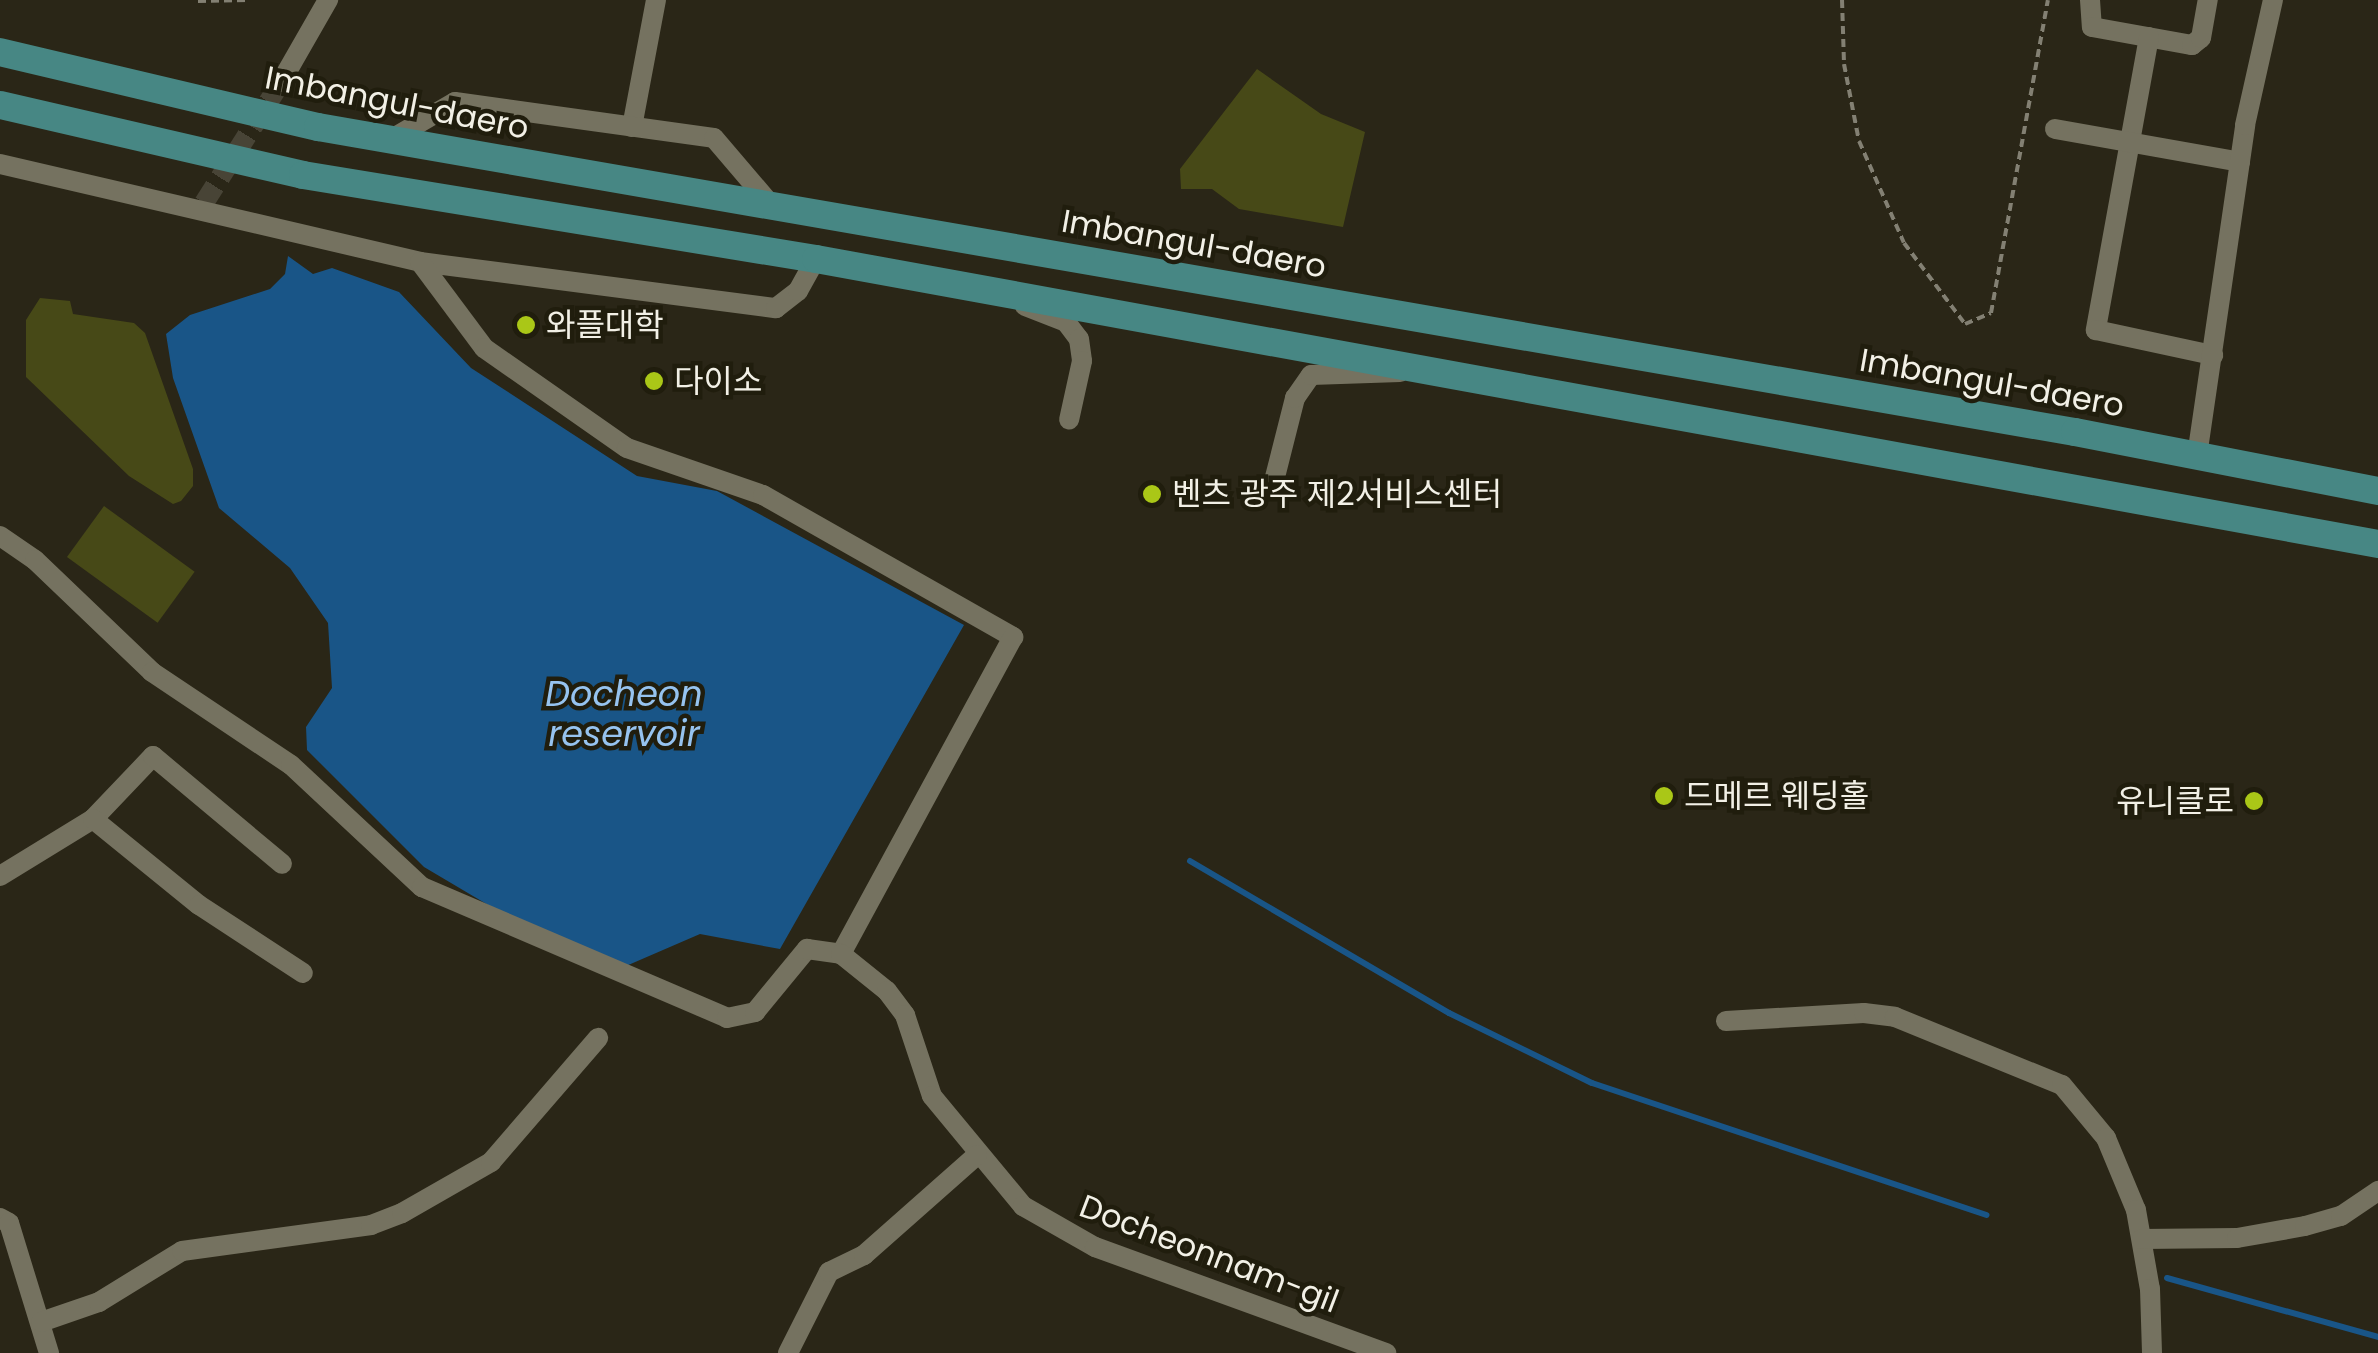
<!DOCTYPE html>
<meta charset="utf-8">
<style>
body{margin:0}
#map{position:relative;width:2378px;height:1353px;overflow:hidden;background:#2a2617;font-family:Poppins,"Noto Sans KR",sans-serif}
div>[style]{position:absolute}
.green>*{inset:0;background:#474917;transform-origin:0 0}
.water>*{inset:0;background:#195587}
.stream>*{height:6px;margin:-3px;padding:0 3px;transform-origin:3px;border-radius:3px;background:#195587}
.minor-tunnel>*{height:20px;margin-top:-10px;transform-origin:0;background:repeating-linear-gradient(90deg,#484436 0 20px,transparent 0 30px)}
.path>*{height:4px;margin-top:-2px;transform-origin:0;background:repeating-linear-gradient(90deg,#838073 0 8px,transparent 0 13px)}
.minor>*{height:20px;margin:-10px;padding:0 10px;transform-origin:10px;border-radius:10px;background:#757260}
.major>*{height:28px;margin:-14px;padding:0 14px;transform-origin:14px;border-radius:14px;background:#478784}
.dots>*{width:28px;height:28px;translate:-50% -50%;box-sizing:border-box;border:5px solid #201d0d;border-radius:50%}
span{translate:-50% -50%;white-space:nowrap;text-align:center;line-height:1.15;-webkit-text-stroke:9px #201d0d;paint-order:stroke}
.street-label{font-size:32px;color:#f2f0e6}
.poi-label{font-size:32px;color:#f2f0e6}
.left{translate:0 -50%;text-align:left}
.right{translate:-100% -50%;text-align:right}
.water-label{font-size:35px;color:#96c3ef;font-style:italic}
</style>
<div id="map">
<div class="green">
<i style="clip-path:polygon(1257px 69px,1321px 114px,1365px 132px,1343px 227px,1239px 209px,1212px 189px,1181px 189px,1180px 169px)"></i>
<i style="clip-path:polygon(40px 298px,70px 301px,73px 314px,134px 323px,145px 333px,193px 469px,193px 486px,181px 501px,173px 504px,129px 476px,26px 377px,26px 320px)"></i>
<i style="left:104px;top:506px;width:112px;height:63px;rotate:36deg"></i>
</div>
<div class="water">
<i style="clip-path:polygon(288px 256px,313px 274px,332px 268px,399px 292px,471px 368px,637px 476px,717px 491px,964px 625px,780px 949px,700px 934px,626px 966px,500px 912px,424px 867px,307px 750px,306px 727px,332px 688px,328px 623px,290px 568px,219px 508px,173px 378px,166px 334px,190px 315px,270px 289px,285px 274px)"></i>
</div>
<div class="stream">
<i style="left:1190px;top:861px;width:300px;rotate:30.4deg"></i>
<i style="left:1449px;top:1013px;width:159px;rotate:26.1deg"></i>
<i style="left:1592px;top:1083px;width:416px;rotate:18.5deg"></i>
<i style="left:2167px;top:1278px;width:219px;rotate:15.6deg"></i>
</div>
<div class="minor-tunnel">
<i style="left:204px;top:203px;width:143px;rotate:-57.5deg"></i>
</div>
<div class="path">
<i style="left:1842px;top:0;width:64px;rotate:88.2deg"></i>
<i style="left:1844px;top:64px;width:78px;rotate:79deg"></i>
<i style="left:1859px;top:141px;width:111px;rotate:66.2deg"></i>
<i style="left:1904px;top:243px;width:101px;rotate:53deg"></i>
<i style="left:1965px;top:324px;width:28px;rotate:-23deg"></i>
<i style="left:1991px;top:313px;width:318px;rotate:-79.7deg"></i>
<i style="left:198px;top:1px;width:50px;rotate:-1.1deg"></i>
</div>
<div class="minor">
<i style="left:2090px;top:0;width:27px;rotate:86deg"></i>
<i style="left:2092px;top:27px;width:102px;rotate:10.2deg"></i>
<i style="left:2192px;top:45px;width:11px;rotate:-38deg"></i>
<i style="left:2201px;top:38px;width:39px;rotate:-80deg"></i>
<i style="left:2149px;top:37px;width:298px;rotate:100.3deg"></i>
<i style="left:2096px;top:330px;width:120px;rotate:12.1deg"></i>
<i style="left:281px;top:82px;width:95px;rotate:-60.2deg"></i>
<i style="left:632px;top:127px;width:129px;rotate:-79.3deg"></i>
<i style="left:2055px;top:129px;width:188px;rotate:10.1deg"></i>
<i style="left:390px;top:140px;width:75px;rotate:-30.3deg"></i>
<i style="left:455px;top:102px;width:261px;rotate:7.9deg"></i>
<i style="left:714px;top:138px;width:89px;rotate:49.5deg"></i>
<i style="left:0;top:164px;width:431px;rotate:13.1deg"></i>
<i style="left:420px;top:262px;width:359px;rotate:7.4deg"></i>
<i style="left:776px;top:308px;width:28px;rotate:-38deg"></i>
<i style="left:798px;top:291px;width:37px;rotate:-61deg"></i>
<i style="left:420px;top:262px;width:107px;rotate:53.3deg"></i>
<i style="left:484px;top:348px;width:174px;rotate:35deg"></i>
<i style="left:627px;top:448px;width:144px;rotate:19.1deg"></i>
<i style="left:763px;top:495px;width:288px;rotate:29.6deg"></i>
<i style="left:1013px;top:637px;width:361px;rotate:118.5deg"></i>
<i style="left:1025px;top:306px;width:44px;rotate:21.3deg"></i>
<i style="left:1066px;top:322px;width:21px;rotate:53deg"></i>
<i style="left:1079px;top:339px;width:22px;rotate:82deg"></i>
<i style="left:1082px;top:361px;width:60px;rotate:102.4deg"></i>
<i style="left:2197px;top:456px;width:334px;rotate:-81.7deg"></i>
<i style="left:2245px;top:125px;width:128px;rotate:-77.4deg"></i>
<i style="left:1274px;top:481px;width:86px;rotate:-75.8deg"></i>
<i style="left:1295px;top:398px;width:28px;rotate:-55deg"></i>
<i style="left:1311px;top:375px;width:89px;rotate:-1.9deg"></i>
<i style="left:0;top:536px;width:42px;rotate:34.4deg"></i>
<i style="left:35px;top:560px;width:162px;rotate:43.7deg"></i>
<i style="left:152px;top:672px;width:167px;rotate:33.8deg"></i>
<i style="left:291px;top:765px;width:179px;rotate:43deg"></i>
<i style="left:422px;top:887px;width:332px;rotate:23.2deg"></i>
<i style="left:727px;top:1018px;width:29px;rotate:-12deg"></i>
<i style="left:755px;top:1012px;width:82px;rotate:-50.5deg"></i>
<i style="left:807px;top:949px;width:34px;rotate:8deg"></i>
<i style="left:841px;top:954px;width:59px;rotate:38.8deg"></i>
<i style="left:887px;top:991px;width:30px;rotate:53deg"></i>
<i style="left:905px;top:1015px;width:85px;rotate:71.6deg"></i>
<i style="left:932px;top:1096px;width:143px;rotate:50.4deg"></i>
<i style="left:1023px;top:1206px;width:83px;rotate:29.7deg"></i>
<i style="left:1095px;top:1247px;width:310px;rotate:20deg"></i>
<i style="left:93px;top:819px;width:87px;rotate:-46.4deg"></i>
<i style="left:153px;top:756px;width:168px;rotate:39.9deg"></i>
<i style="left:0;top:876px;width:109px;rotate:-31.5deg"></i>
<i style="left:93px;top:819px;width:136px;rotate:39.1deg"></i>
<i style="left:199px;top:905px;width:124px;rotate:33.2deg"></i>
<i style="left:1726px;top:1021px;width:138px;rotate:-3.3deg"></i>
<i style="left:1864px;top:1013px;width:31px;rotate:7deg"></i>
<i style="left:1895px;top:1017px;width:180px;rotate:22.2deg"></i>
<i style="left:2062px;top:1085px;width:69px;rotate:50.3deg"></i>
<i style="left:2106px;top:1138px;width:78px;rotate:67.4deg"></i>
<i style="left:2136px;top:1210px;width:80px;rotate:80deg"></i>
<i style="left:2150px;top:1289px;width:64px;rotate:88.2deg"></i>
<i style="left:0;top:1218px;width:10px;rotate:29deg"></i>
<i style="left:9px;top:1223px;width:136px;rotate:72.9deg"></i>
<i style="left:2142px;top:1239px;width:95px;rotate:-0.6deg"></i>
<i style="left:2237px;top:1238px;width:69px;rotate:-10deg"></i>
<i style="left:2305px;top:1226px;width:37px;rotate:-16deg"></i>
<i style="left:2341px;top:1216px;width:45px;rotate:-34deg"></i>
<i style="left:41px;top:1322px;width:61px;rotate:-19deg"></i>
<i style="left:99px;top:1302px;width:97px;rotate:-31.6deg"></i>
<i style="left:182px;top:1251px;width:191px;rotate:-7.8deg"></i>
<i style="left:371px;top:1225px;width:33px;rotate:-21deg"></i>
<i style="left:402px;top:1213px;width:103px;rotate:-29.8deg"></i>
<i style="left:491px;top:1162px;width:164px;rotate:-49.2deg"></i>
<i style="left:788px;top:1353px;width:91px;rotate:-63.2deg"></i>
<i style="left:829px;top:1272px;width:39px;rotate:-26deg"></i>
<i style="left:864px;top:1255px;width:151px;rotate:-41.5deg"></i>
</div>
<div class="major">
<i style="left:0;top:52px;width:327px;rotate:13.3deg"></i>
<i style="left:318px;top:127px;width:1783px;rotate:9.85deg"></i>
<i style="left:2075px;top:432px;width:309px;rotate:11deg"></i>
<i style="left:0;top:105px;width:311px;rotate:13deg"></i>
<i style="left:303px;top:175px;width:520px;rotate:9.3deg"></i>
<i style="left:816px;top:259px;width:1588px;rotate:10.34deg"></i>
</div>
<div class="dots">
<i style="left:526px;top:325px;background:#aac717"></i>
<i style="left:654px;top:381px;background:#aac717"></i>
<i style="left:1152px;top:494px;background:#aac717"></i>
<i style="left:1664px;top:796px;background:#aac717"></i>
<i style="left:2254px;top:801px;background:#aac717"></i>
</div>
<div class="street-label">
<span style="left:397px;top:103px;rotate:11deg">Imbangul-daero</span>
<span style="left:1194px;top:244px;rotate:10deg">Imbangul-daero</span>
<span style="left:1992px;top:383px;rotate:10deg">Imbangul-daero</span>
<span style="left:1209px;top:1254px;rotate:21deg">Docheonnam-gil</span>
</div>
<div class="poi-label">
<span class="left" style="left:546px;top:325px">와플대학</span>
<span class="left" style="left:674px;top:381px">다이소</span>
<span class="left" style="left:1172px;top:494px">벤츠 광주 제2서비스센터</span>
<span class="left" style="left:1684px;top:796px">드메르 웨딩홀</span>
<span class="right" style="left:2234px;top:801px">유니클로</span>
</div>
<div class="water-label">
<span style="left:624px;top:714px">Docheon<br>reservoir</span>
</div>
</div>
